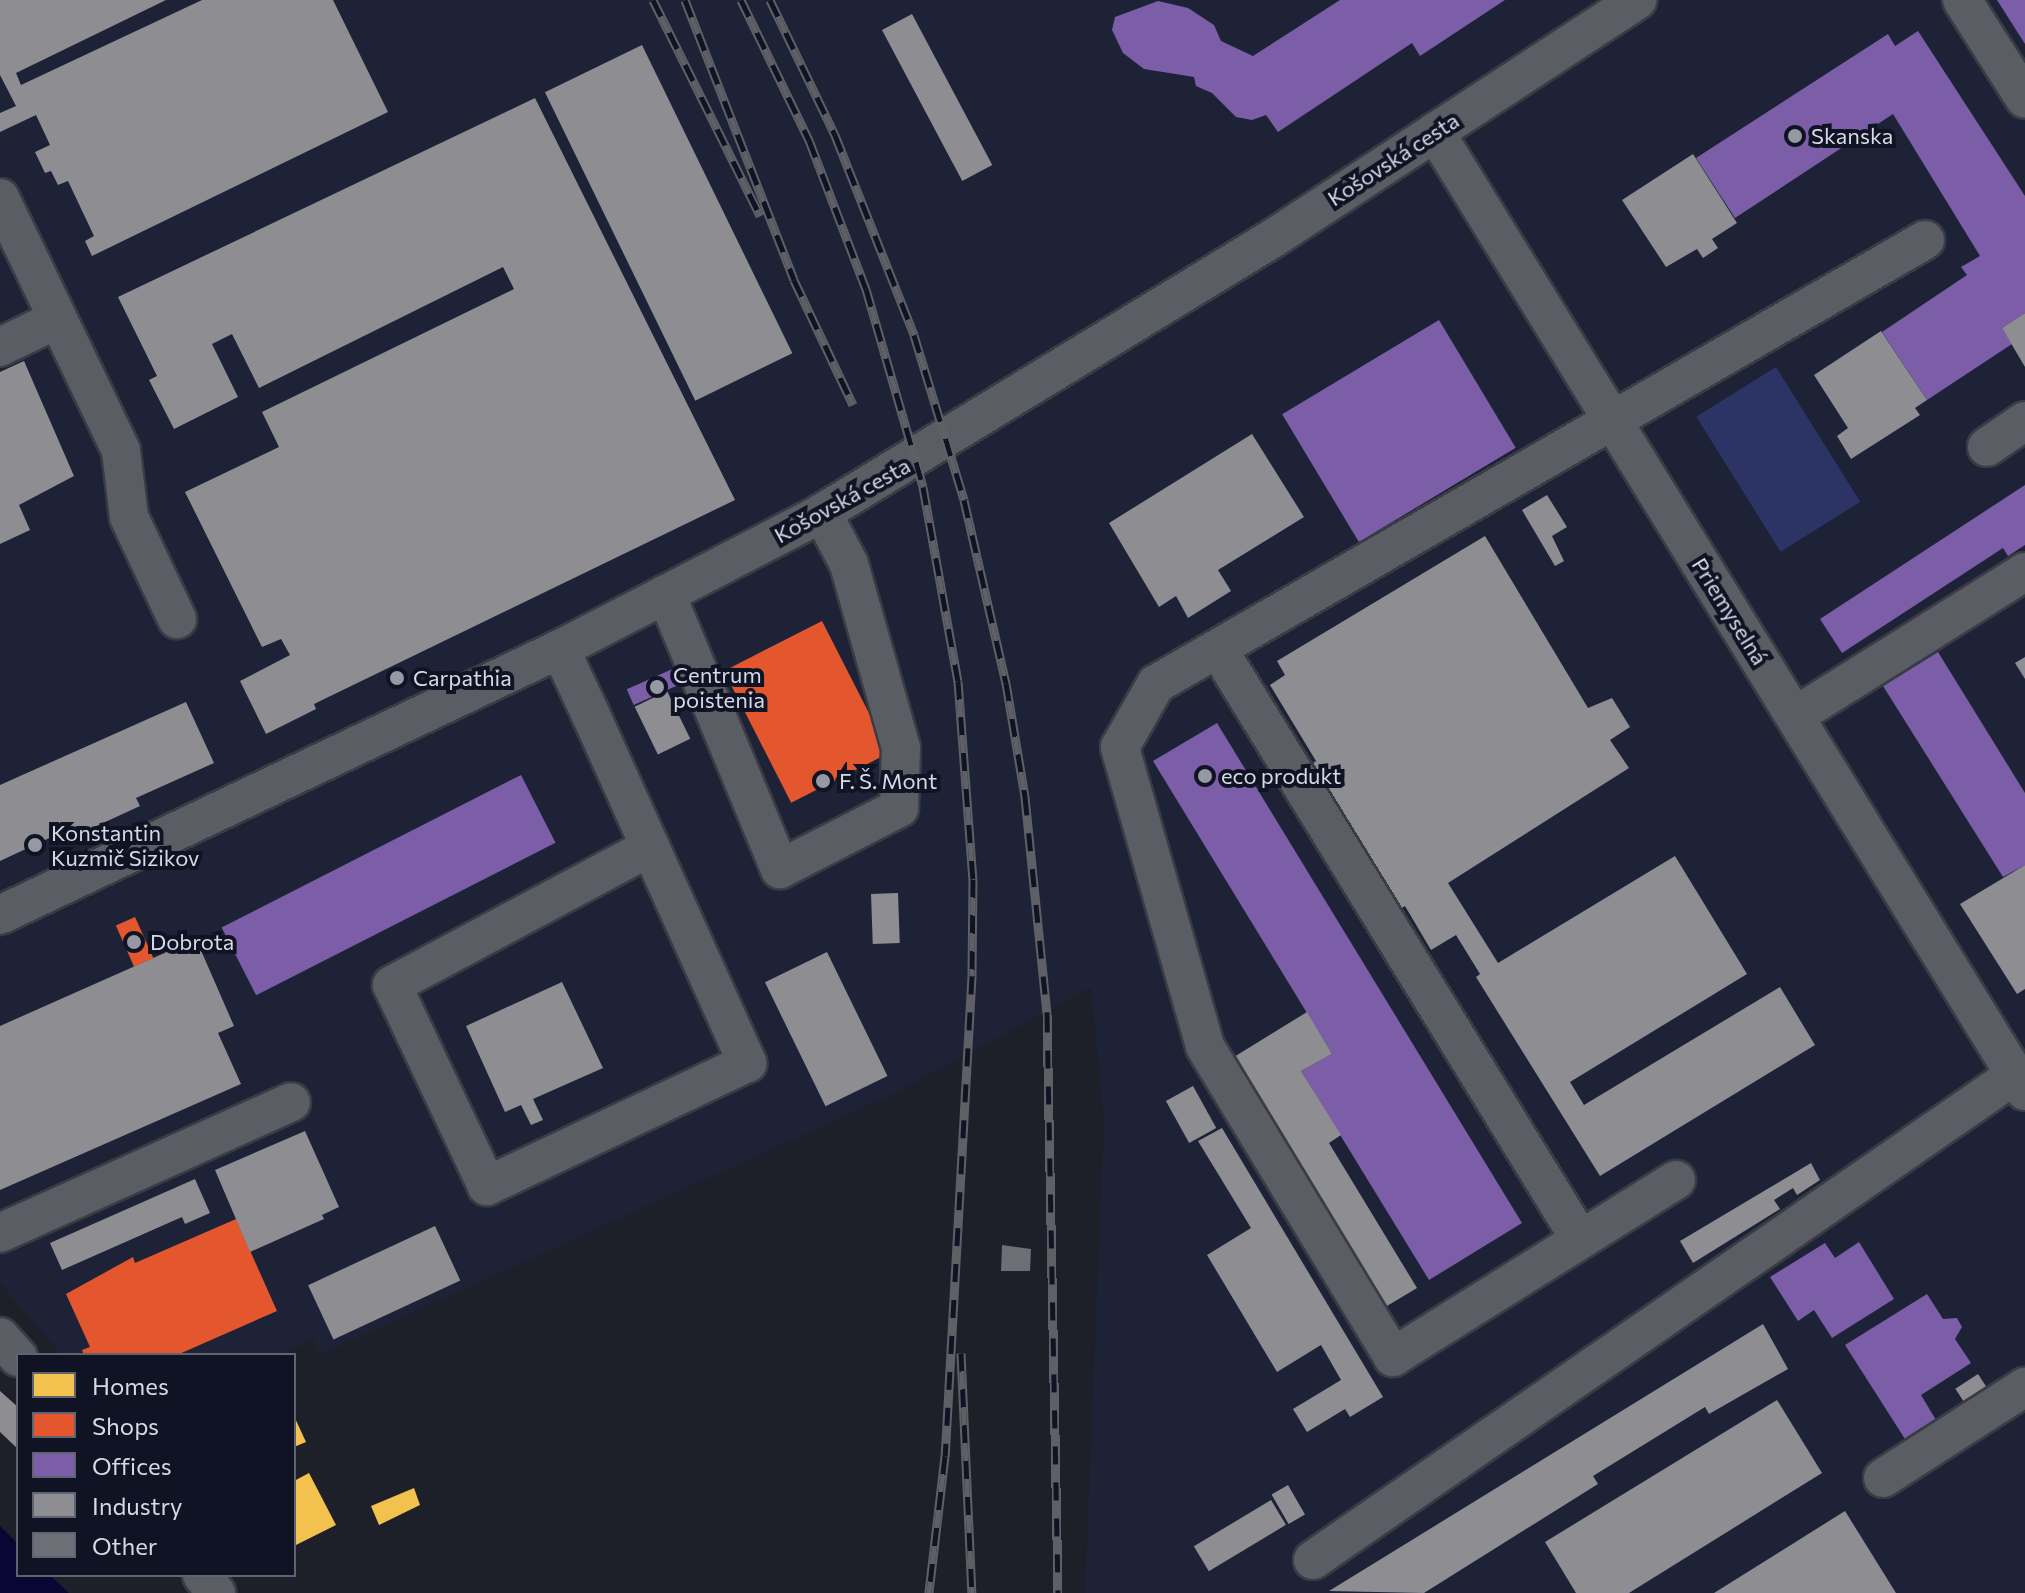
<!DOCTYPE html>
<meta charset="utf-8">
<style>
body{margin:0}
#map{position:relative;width:2025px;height:1593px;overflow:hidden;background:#1e2029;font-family:Commissioner,sans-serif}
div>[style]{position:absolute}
.built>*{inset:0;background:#1d2237}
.green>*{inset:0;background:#2c3466;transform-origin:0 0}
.water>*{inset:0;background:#090634}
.homes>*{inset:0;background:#f2c14e}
.shops>*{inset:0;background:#e4572e;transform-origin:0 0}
.offices>*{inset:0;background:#7b5ea7;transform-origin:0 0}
.industry>*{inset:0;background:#8d8d92;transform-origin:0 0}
.building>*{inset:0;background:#6d6f77}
.roads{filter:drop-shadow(2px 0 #3a3c44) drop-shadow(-2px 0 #3a3c44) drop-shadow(0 2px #3a3c44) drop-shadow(0 -2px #3a3c44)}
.minor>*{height:38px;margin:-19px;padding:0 19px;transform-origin:19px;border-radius:19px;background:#5a5d64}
.rail>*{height:9px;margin-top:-4.5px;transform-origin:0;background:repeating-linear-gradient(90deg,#101323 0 18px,#5e6066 0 36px);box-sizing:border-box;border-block:2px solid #5e6066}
.dots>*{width:22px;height:22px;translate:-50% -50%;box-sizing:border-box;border:4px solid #101323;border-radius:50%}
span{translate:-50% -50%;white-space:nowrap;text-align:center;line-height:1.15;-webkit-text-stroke:8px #101323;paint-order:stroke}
.poi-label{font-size:22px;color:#d7dae6}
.left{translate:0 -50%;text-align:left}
.street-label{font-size:22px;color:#d7dae6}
.legend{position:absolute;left:16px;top:1353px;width:280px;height:224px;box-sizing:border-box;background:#101323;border:2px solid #606371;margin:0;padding:10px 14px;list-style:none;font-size:24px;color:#d7dae6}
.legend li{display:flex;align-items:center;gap:16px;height:40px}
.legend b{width:40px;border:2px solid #606371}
</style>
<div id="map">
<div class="built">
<i style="clip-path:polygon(0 0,2025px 0,2025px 1593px,1085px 1593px,1104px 1121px,1091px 987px,895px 1093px,321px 1354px,313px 1339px,281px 1355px,62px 1355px,0 1283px)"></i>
</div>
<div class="green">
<i style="left:1776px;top:367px;width:159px;height:94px;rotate:58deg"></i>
</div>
<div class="water">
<i style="clip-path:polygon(0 1526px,18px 1544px,18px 1575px,50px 1575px,69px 1593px,0 1593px)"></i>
</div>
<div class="homes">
<i style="clip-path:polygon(294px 1416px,306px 1442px,294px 1447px)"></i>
<i style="clip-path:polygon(309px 1473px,336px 1525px,294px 1546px,294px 1481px)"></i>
<i style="clip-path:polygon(414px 1488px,420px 1505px,379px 1525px,371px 1506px)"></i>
</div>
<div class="shops">
<i style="left:822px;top:621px;width:148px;height:110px;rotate:63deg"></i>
<i style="left:135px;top:917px;width:45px;height:21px;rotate:66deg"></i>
<i style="clip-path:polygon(236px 1219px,277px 1311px,177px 1355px,84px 1355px,82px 1350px,90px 1347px,66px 1294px,133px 1257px,135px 1263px)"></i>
</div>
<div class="offices">
<i style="clip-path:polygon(1340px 0,1505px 0,1420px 56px,1412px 43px,1278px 132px,1266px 115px,1252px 120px,1236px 117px,1212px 93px,1196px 86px,1194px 77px,1144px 69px,1123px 53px,1112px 30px,1115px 17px,1158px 1px,1188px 8px,1214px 25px,1221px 41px,1253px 56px)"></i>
<i style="clip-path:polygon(1997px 0,2025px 0,2025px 44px)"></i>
<i style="clip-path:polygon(1918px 31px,2025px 196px,2025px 313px,2002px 328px,2012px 344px,1927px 400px,1882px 332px,1967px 275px,1961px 267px,1980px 256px,1893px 114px,1735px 218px,1696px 158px,1888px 34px,1895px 46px)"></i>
<i style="left:1439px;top:320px;width:149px;height:183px;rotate:59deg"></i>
<i style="clip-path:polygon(2025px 485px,2025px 545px,2008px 556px,2003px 548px,1842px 653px,1820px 619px)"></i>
<i style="clip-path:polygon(1938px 652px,2025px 793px,2025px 865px,2003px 877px,1883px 686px)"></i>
<i style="left:677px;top:667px;width:17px;height:55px;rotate:66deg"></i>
<i style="clip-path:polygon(1217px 723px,1522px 1223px,1429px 1280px,1301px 1071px,1332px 1054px,1153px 761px)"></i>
<i style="left:521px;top:775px;width:76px;height:336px;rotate:63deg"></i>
<i style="clip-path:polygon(1859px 1242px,1894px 1299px,1832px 1338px,1814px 1310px,1798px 1321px,1770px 1277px,1825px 1243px,1835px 1258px)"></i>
<i style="clip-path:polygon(1927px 1294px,1943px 1319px,1957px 1318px,1962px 1327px,1955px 1339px,1971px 1363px,1921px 1395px,1936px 1420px,1905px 1439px,1845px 1345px)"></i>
</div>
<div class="industry">
<i style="clip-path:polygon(0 0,166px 0,16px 73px,21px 85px,202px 0,333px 0,388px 112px,92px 256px,85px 241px,94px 236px,68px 181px,58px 185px,51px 171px,45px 173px,35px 152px,50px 145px,36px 115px,0 132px,0 113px,16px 106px,0 75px)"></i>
<i style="left:912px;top:14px;width:171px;height:34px;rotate:62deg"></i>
<i style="left:642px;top:45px;width:343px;height:108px;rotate:64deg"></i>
<i style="clip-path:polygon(535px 98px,735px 500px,314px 704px,316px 709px,266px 734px,240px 681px,290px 655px,281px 639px,262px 647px,185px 492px,279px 447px,262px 412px,514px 289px,503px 267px,259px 388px,232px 334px,212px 344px,238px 397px,174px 429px,149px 380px,157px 376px,118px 297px)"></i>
<i style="clip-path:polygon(1693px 154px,1737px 223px,1712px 239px,1718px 248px,1703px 258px,1697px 249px,1666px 267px,1622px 200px)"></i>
<i style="clip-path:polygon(2025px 313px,2025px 367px,2002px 328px)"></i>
<i style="clip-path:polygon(1881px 331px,1927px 400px,1915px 408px,1920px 415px,1851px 459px,1837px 436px,1848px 428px,1814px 375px)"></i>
<i style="clip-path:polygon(24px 361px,74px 476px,19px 505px,30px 530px,0 544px,0 372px)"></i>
<i style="clip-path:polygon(1252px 434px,1304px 517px,1218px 570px,1231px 591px,1188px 618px,1176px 596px,1159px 607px,1109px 523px)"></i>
<i style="clip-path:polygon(1547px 495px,1567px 527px,1552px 536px,1564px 561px,1555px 566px,1522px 510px)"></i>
<i style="clip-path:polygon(1485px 536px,1588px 708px,1612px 698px,1630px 727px,1610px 740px,1629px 768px,1448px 883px,1498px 963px,1675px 856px,1747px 974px,1570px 1082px,1584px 1105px,1780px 987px,1815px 1045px,1600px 1176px,1476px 977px,1480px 974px,1456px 935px,1431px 950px,1405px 906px,1395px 912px,1308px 767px,1316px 761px,1270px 685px,1285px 675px,1277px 661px)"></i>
<i style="clip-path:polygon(2025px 657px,2025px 679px,2015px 663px)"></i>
<i style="left:667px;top:691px;width:53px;height:36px;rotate:64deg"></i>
<i style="clip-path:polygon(186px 702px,214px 763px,136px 798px,140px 806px,77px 835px,73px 827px,0 861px,0 785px)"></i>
<i style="clip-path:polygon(2025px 865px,2025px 989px,2017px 994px,1960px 904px)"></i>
<i style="left:898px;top:893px;width:50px;height:27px;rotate:88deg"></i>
<i style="clip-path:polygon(196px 939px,234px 1026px,218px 1033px,241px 1084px,0 1190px,0 1026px)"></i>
<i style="left:827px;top:952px;width:138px;height:69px;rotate:64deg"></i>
<i style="clip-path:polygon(562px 982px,603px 1068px,533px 1099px,543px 1120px,531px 1125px,521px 1105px,505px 1112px,466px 1026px)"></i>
<i style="clip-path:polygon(1307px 1012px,1332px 1054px,1301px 1071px,1341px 1135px,1329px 1143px,1417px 1288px,1382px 1309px,1229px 1060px)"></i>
<i style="left:1193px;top:1086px;width:48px;height:31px;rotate:61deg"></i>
<i style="clip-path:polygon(1222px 1128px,1383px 1397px,1350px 1417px,1345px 1409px,1307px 1432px,1293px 1409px,1341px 1380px,1321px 1345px,1277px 1372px,1207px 1255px,1251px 1228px,1198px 1141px)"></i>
<i style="clip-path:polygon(305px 1131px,339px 1207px,322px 1215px,324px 1219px,250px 1252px,215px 1170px)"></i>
<i style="clip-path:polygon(1811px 1163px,1820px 1180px,1797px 1195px,1793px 1188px,1774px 1200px,1780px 1209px,1693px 1263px,1680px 1241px)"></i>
<i style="clip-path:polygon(195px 1179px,210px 1213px,185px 1224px,182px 1217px,62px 1270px,50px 1243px)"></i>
<i style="left:435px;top:1226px;width:60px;height:140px;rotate:65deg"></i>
<i style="clip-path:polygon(1763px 1324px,1788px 1369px,1709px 1414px,1705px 1407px,1593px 1476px,1598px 1484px,1424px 1593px,1329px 1591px)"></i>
<i style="left:1978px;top:1374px;width:20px;height:27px;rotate:57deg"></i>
<i style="clip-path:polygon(0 1391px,18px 1407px,18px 1449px,0 1432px)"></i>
<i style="clip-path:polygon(1777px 1400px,1822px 1473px,1629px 1593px,1576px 1593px,1545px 1542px)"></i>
<i style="left:1288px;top:1485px;width:34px;height:19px;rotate:60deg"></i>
<i style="left:1271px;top:1500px;width:29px;height:90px;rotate:59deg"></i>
<i style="clip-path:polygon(1845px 1511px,1896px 1593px,1714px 1593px)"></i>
</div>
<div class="building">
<i style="clip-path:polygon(1002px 1245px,1031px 1249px,1030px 1271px,1001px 1271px)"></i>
</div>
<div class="roads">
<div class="minor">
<i style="left:1962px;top:0;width:117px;rotate:57.5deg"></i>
<i style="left:1435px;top:132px;width:1126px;rotate:58.4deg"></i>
<i style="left:0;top:198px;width:280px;rotate:64.4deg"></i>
<i style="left:121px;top:451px;width:66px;rotate:83.1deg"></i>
<i style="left:129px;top:517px;width:113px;rotate:64.8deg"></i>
<i style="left:0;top:347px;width:64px;rotate:-25.8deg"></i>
<i style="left:1987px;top:447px;width:46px;rotate:-34.4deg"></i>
<i style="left:666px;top:594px;width:298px;rotate:67.5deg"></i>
<i style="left:780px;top:869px;width:134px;rotate:-27.1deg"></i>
<i style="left:899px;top:808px;width:60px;rotate:-88.1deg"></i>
<i style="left:901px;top:748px;width:191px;rotate:-105.8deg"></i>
<i style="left:849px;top:564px;width:58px;rotate:-117.9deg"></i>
<i style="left:560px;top:649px;width:71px;rotate:64.9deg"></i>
<i style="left:590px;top:713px;width:384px;rotate:65.8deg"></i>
<i style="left:747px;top:1063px;width:288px;rotate:154.7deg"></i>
<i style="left:487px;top:1186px;width:222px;rotate:-115.3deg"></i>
<i style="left:392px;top:985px;width:293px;rotate:-28.1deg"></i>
<i style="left:1218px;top:649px;width:692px;rotate:58.47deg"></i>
<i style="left:1795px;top:716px;width:271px;rotate:-32.1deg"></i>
<i style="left:0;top:915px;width:620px;rotate:-25.41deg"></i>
<i style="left:560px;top:649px;width:295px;rotate:-27.4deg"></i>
<i style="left:822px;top:513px;width:530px;rotate:-31.35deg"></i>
<i style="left:1275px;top:237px;width:433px;rotate:-33.2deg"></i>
<i style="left:1676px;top:1180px;width:334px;rotate:148deg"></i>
<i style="left:1393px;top:1357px;width:363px;rotate:-121.2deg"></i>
<i style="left:1205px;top:1046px;width:311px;rotate:-105.9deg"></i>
<i style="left:1120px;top:747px;width:73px;rotate:-60.3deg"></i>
<i style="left:1156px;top:684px;width:888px;rotate:-30deg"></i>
<i style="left:0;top:1233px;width:319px;rotate:-24.2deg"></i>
<i style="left:0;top:1337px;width:27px;rotate:48deg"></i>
<i style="left:1883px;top:1478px;width:169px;rotate:-32.7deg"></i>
<i style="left:1313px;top:1560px;width:853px;rotate:-34.64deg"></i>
<i style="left:202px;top:1575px;width:23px;rotate:52deg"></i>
</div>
</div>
<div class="rail">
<i style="left:653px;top:0;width:241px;rotate:63.6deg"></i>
<i style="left:685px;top:0;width:300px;rotate:68.7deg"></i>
<i style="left:794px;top:280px;width:138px;rotate:64.7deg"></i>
<i style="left:741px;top:0;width:156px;rotate:64.1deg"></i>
<i style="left:809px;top:140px;width:160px;rotate:69.1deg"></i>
<i style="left:866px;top:289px;width:206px;rotate:73.9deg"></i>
<i style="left:923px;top:487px;width:197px;rotate:79.8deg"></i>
<i style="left:958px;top:681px;width:199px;rotate:85.7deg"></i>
<i style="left:973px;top:879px;width:97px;rotate:90.6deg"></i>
<i style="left:972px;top:976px;width:481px;rotate:93.2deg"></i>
<i style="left:945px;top:1456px;width:138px;rotate:96.7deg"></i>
<i style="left:770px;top:0;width:150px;rotate:64.3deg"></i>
<i style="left:835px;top:135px;width:215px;rotate:68.4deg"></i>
<i style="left:914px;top:335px;width:172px;rotate:73.1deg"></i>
<i style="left:964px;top:500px;width:188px;rotate:77.1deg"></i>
<i style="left:1006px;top:683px;width:116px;rotate:80.5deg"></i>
<i style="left:1025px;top:797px;width:218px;rotate:84.2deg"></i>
<i style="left:1047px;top:1014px;width:579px;rotate:88.91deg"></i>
<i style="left:961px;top:1353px;width:240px;rotate:87.4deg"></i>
</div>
<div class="dots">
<i style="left:1795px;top:136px;background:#9699a4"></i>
<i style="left:397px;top:678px;background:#9699a4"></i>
<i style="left:657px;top:687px;background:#9699a4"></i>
<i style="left:1205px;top:776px;background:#9699a4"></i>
<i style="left:823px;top:781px;background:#9699a4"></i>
<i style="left:35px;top:845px;background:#9699a4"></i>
<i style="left:134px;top:942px;background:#9699a4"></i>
</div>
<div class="poi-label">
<span class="left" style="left:1811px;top:136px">Skanska</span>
<span class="left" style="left:673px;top:687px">Centrum<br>poistenia</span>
<span class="left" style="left:413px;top:678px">Carpathia</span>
<span class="left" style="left:1221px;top:776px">eco produkt</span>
<span class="left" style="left:839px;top:781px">F. Š. Mont</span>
<span class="left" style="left:51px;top:845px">Konstantin<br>Kuzmič Sizikov</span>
<span class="left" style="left:150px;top:942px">Dobrota</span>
</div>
<div class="street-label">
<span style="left:1393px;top:159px;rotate:-33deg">Košovská cesta</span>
<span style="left:842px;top:500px;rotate:-29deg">Košovská cesta</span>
<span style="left:1730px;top:611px;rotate:58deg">Priemyselná</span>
</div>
<ul class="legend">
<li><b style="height:22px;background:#f2c14e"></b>Homes</li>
<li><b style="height:22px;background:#e4572e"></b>Shops</li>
<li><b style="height:22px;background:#7b5ea7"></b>Offices</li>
<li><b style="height:22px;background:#8d8d92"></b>Industry</li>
<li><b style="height:22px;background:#6d6f77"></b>Other</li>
</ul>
</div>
